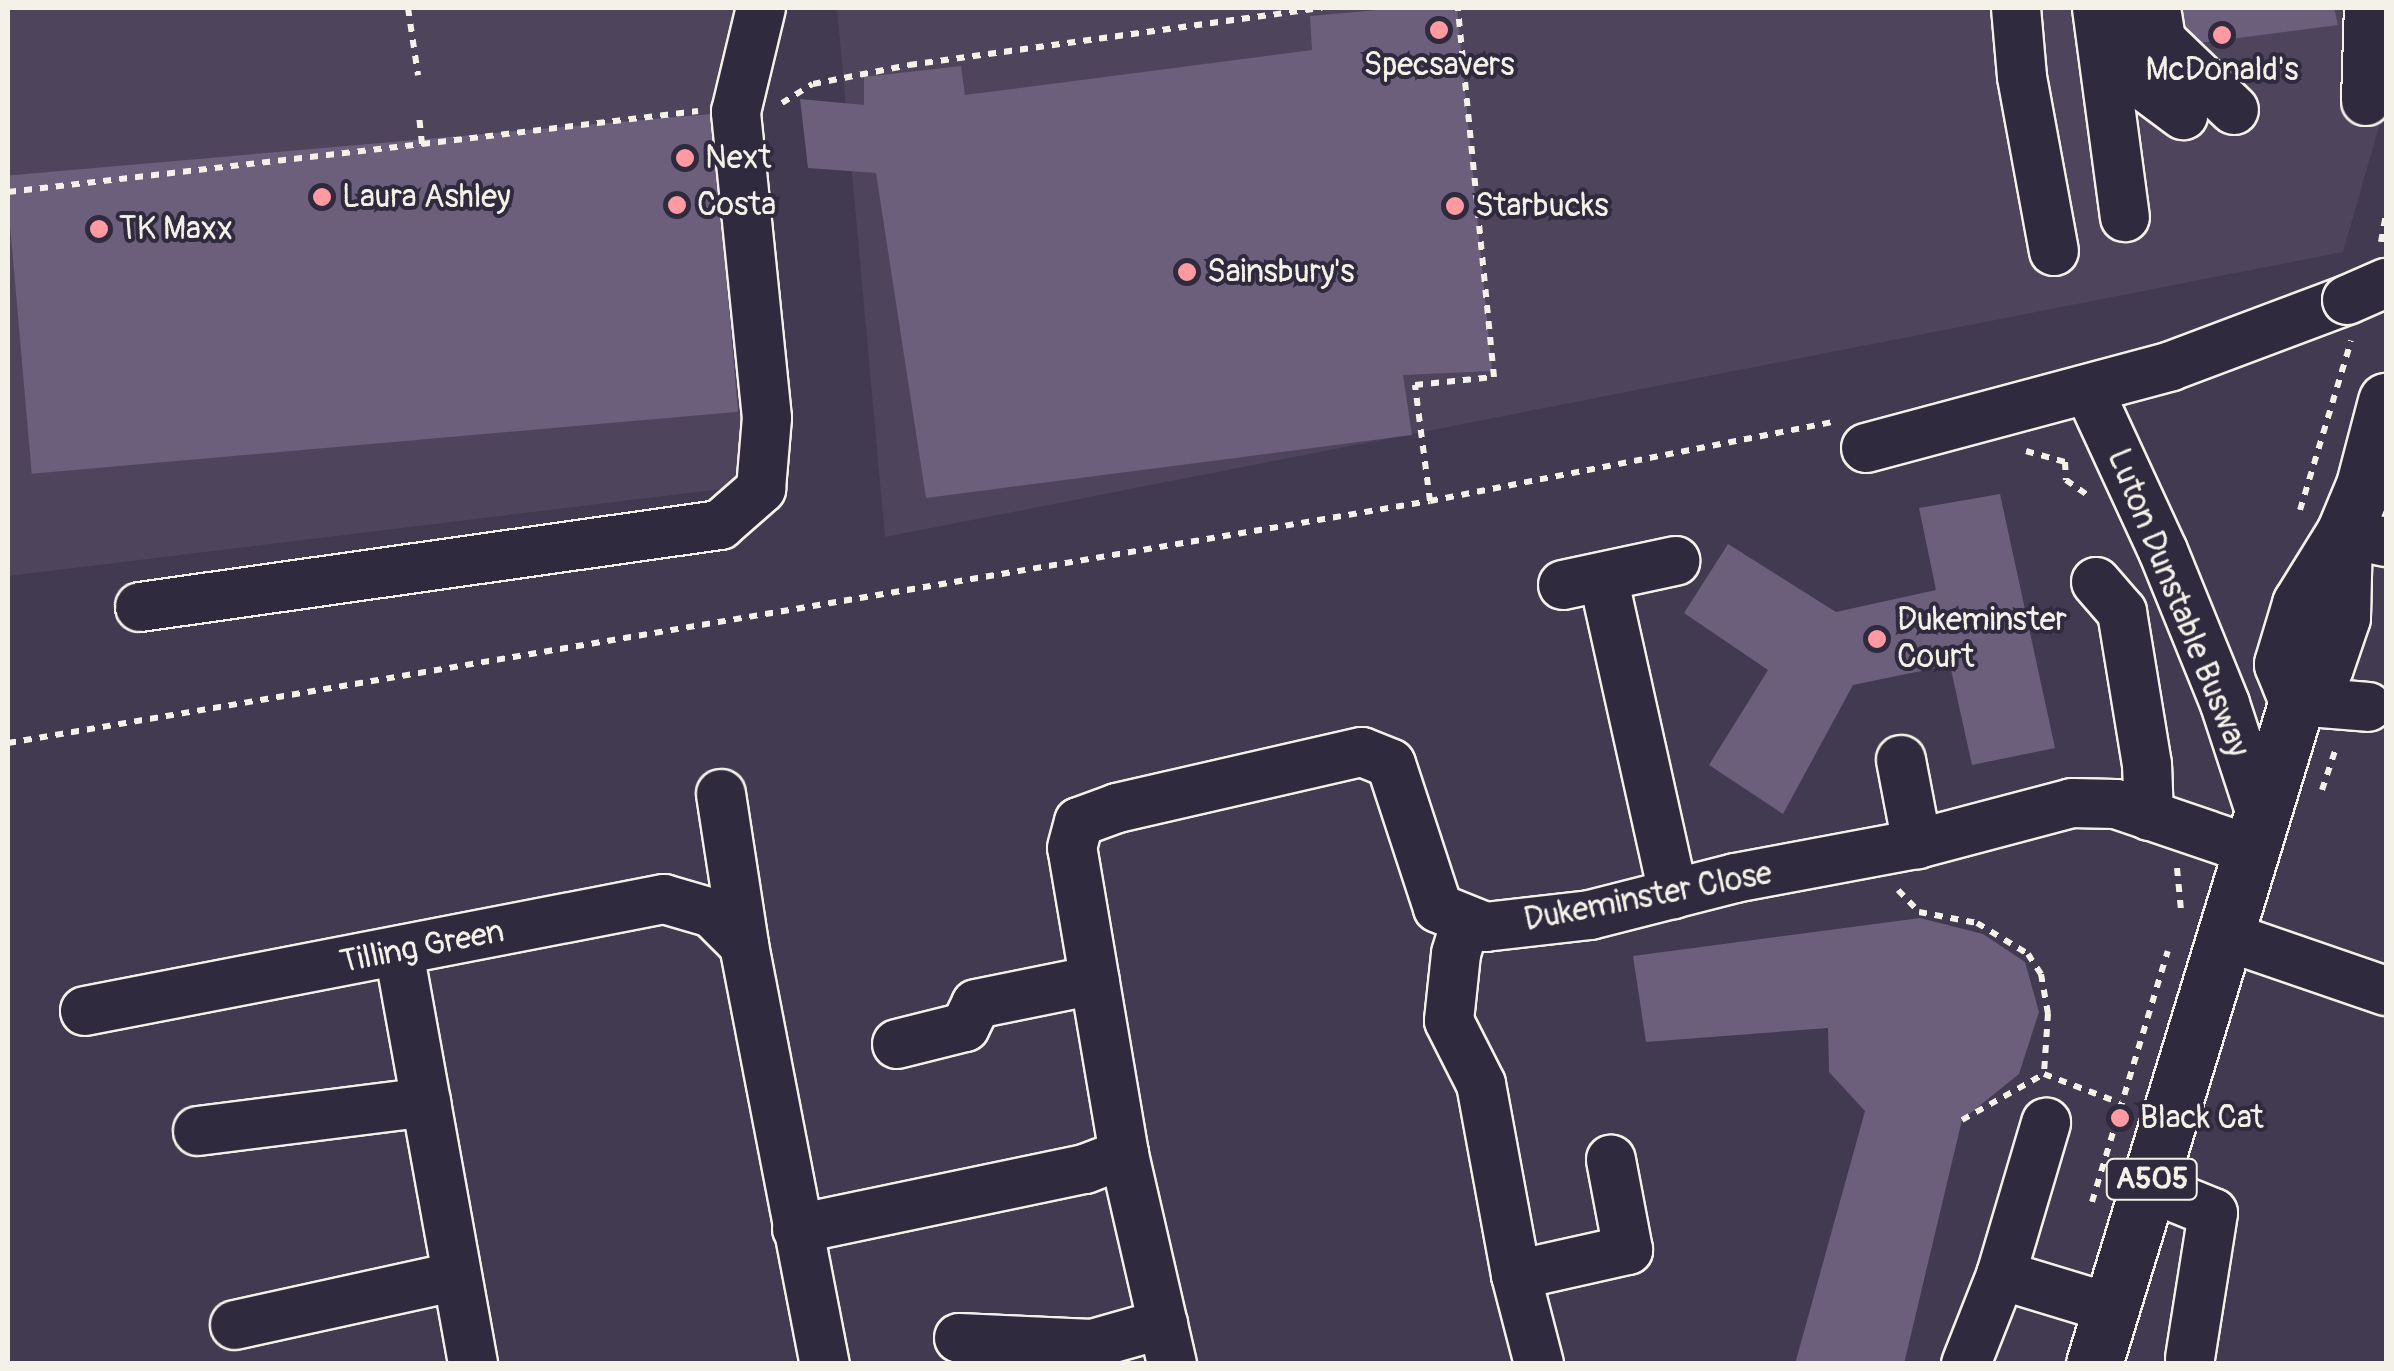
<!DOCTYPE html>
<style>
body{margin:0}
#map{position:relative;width:2394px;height:1371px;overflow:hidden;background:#413a50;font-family:Pangolin,sans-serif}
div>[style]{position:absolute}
.built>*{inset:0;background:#4e455d}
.building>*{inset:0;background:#6b5f7c;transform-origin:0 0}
.path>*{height:6px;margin-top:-3px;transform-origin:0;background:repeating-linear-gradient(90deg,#f4f1e8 0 8px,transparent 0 16px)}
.roads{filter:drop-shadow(2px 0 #f4f1e8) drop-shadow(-2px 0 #f4f1e8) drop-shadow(0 2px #f4f1e8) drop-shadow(0 -2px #f4f1e8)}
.minor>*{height:48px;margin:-24px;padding:0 24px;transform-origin:24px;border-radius:24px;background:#2f2a3d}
.major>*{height:55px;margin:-27.5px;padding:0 27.5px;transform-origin:27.5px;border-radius:27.5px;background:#2f2a3d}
.bridges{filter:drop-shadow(2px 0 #f4f1e8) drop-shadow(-2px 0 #f4f1e8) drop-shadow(0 2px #f4f1e8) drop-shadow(0 -2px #f4f1e8)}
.minor-bridge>*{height:48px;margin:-24px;padding:0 24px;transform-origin:24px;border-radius:24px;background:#2f2a3d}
.dots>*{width:28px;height:28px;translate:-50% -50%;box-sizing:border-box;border:5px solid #2f2a3d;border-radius:50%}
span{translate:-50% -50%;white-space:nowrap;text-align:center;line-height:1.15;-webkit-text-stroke:8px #2f2a3d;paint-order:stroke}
.shield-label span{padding:2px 8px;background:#2f2a3d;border:2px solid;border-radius:8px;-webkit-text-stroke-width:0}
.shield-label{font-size:30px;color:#f4f1e8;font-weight:700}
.poi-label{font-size:32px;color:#f4f1e8}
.left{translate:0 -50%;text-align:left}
.street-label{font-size:32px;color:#f4f1e8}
.frame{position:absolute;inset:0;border:10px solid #f4f1e8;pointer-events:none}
</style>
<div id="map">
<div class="built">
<i style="clip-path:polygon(8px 8px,757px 8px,733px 104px,746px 486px,8px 576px)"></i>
<i style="clip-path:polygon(837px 8px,2386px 8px,2386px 102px,2343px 252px,885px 537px)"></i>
</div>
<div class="building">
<i style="clip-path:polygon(1401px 8px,1457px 8px,1492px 371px,1403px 375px,1412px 435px,926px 498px,876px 173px,808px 168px,800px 99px,864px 105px,864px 77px,961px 66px,965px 95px,1312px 50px,1310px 16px)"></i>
<i style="clip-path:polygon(2179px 8px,2334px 8px,2338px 25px,2184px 45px)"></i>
<i style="left:712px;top:114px;width:299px;height:709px;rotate:85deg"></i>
<i style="clip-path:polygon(2000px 494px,2055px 748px,1972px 765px,1950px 665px,1853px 685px,1783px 814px,1709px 765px,1768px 670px,1684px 613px,1728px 544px,1836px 612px,1936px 590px,1919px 508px)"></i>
<i style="clip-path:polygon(1920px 918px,1983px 934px,2025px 962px,2039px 1012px,2019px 1074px,1962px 1120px,1904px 1364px,1795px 1364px,1865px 1111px,1829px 1072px,1828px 1028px,1646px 1042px,1633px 956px)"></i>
</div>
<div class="path">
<i style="left:408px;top:8px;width:68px;rotate:81.5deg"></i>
<i style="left:782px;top:103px;width:36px;rotate:-32deg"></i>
<i style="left:813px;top:84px;width:98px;rotate:-11.2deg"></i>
<i style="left:909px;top:65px;width:417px;rotate:-7.9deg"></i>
<i style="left:422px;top:144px;width:278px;rotate:-6.8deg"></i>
<i style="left:8px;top:192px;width:417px;rotate:-6.6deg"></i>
<i style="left:422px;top:144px;width:27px;rotate:-96deg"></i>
<i style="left:2381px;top:242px;width:28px;rotate:-80deg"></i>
<i style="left:2026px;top:451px;width:41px;rotate:15.8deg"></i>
<i style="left:2065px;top:462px;width:18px;rotate:87deg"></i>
<i style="left:2066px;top:480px;width:29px;rotate:35deg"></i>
<i style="left:1430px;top:501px;width:117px;rotate:-97.4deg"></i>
<i style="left:1415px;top:385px;width:79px;rotate:-5.8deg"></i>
<i style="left:1494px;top:377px;width:371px;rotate:-95.6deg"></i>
<i style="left:2300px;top:510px;width:177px;rotate:-73.2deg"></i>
<i style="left:8px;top:743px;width:1442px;rotate:-9.66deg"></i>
<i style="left:1430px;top:501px;width:411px;rotate:-11.1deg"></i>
<i style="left:2322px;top:790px;width:47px;rotate:-71.6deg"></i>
<i style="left:2177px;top:868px;width:42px;rotate:84.6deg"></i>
<i style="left:1898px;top:890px;width:30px;rotate:46deg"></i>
<i style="left:1919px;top:912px;width:59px;rotate:10.7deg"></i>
<i style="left:1977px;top:923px;width:60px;rotate:31.3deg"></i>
<i style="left:2028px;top:954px;width:24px;rotate:57deg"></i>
<i style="left:2041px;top:974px;width:40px;rotate:80deg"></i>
<i style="left:2048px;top:1013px;width:61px;rotate:93.8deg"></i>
<i style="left:2044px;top:1074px;width:81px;rotate:20.9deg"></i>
<i style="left:1962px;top:1120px;width:94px;rotate:-29.3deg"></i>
<i style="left:2092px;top:1202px;width:262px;rotate:-73.2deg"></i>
</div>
<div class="roads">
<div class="minor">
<i style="left:2016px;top:8px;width:69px;rotate:85deg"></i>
<i style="left:2022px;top:77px;width:177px;rotate:79.6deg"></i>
<i style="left:2097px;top:8px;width:211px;rotate:82.4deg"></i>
<i style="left:2135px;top:8px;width:79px;rotate:83.4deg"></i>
<i style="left:2144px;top:86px;width:49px;rotate:36.6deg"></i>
<i style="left:2156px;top:8px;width:32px;rotate:81deg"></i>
<i style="left:2161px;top:40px;width:101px;rotate:43.8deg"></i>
<i style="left:2366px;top:101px;width:93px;rotate:-88.2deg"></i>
<i style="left:2089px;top:391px;width:176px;rotate:65.2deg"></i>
<i style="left:2163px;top:551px;width:165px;rotate:67.9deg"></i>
<i style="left:2225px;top:704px;width:119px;rotate:71.9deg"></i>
<i style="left:1866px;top:448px;width:316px;rotate:-15deg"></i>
<i style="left:2171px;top:366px;width:188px;rotate:-20.6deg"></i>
<i style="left:2344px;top:533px;width:43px;rotate:12.1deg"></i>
<i style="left:1603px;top:577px;width:325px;rotate:77.5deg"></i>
<i style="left:2096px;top:582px;width:40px;rotate:49deg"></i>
<i style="left:2122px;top:612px;width:154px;rotate:80.7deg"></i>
<i style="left:2147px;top:764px;width:52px;rotate:87.8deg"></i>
<i style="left:1563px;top:585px;width:115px;rotate:-12.1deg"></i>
<i style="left:140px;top:607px;width:586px;rotate:-8.05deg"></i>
<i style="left:720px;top:525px;width:55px;rotate:-41.3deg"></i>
<i style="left:761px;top:489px;width:71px;rotate:-85.2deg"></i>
<i style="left:767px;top:418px;width:308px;rotate:-95.8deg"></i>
<i style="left:736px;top:112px;width:107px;rotate:-76.5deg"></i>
<i style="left:2297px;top:701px;width:71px;rotate:4.8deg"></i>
<i style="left:1901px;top:760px;width:86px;rotate:79.2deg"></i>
<i style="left:721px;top:794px;width:153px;rotate:81.3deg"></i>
<i style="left:1466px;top:921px;width:34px;rotate:107deg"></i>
<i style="left:1456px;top:954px;width:67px;rotate:96deg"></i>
<i style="left:1449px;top:1021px;width:71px;rotate:63.1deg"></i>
<i style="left:1481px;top:1084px;width:194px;rotate:79.6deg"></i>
<i style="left:1516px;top:1275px;width:92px;rotate:75.5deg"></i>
<i style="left:2226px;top:936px;width:169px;rotate:19deg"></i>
<i style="left:399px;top:952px;width:419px;rotate:79.8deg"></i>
<i style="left:85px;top:1011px;width:590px;rotate:-10.95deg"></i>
<i style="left:664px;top:899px;width:50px;rotate:16.3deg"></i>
<i style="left:712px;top:913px;width:45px;rotate:45deg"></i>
<i style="left:744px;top:945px;width:427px;rotate:79.1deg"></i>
<i style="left:897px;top:1044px;width:70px;rotate:-14deg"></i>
<i style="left:965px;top:1027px;width:25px;rotate:-64deg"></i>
<i style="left:976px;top:1004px;width:121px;rotate:-11.4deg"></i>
<i style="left:198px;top:1131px;width:230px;rotate:-7.2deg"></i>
<i style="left:2149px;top:1187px;width:69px;rotate:22.1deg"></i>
<i style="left:2213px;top:1213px;width:147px;rotate:99deg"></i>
<i style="left:797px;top:1229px;width:294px;rotate:-11.8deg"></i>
<i style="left:1085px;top:1169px;width:42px;rotate:-21deg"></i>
<i style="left:1516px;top:1275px;width:115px;rotate:-12.6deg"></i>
<i style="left:1628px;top:1250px;width:92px;rotate:-100.7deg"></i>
<i style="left:2001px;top:1275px;width:159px;rotate:-73.5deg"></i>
<i style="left:235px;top:1325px;width:227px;rotate:-12.4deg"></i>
<i style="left:959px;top:1338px;width:133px;rotate:2.6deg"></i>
<i style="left:1092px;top:1344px;width:74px;rotate:-15.7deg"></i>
<i style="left:1172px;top:1364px;width:215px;rotate:-102.9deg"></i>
<i style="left:1124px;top:1154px;width:310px;rotate:-99.6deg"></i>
<i style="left:1072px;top:848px;width:27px;rotate:-75deg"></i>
<i style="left:1079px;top:822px;width:40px;rotate:-20.2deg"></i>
<i style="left:1117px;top:808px;width:251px;rotate:-12.9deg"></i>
<i style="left:1362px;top:752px;width:31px;rotate:22deg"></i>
<i style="left:1391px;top:764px;width:151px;rotate:71.9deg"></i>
<i style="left:1438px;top:908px;width:51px;rotate:22deg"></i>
<i style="left:1485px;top:927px;width:106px;rotate:-6.5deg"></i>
<i style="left:1590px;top:915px;width:150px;rotate:-14.3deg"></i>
<i style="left:1735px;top:878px;width:185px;rotate:-10.6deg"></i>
<i style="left:1917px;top:844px;width:160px;rotate:-14.8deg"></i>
<i style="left:2072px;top:803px;width:44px;rotate:1.3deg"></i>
<i style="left:2116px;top:804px;width:143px;rotate:18.8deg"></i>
<i style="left:1966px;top:1364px;width:96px;rotate:-68.5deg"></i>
<i style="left:2001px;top:1275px;width:117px;rotate:16.9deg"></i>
</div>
<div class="major">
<i style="left:2297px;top:701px;width:40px;rotate:-112deg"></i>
<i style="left:2282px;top:664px;width:63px;rotate:-73.3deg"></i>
<i style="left:2300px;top:604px;width:84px;rotate:-58.2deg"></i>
<i style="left:2344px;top:533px;width:52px;rotate:-67.4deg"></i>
<i style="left:2364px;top:485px;width:87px;rotate:-75.3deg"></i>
<i style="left:2094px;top:1364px;width:693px;rotate:-72.98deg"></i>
<i style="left:2297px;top:701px;width:44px;rotate:-50.5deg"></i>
<i style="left:2325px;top:667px;width:53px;rotate:-71.2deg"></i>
<i style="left:2342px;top:617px;width:84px;rotate:-88.6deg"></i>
</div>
</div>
<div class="bridges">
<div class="minor-bridge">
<i style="left:2347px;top:300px;width:43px;rotate:-23.6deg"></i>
</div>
</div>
<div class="dots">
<i style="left:1439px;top:30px;background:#ff9aa2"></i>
<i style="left:2222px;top:35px;background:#ff9aa2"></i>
<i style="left:685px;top:158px;background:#ff9aa2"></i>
<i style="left:322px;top:197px;background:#ff9aa2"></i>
<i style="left:677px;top:205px;background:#ff9aa2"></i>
<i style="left:1455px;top:206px;background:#ff9aa2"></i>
<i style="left:99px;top:229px;background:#ff9aa2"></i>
<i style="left:1187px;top:272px;background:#ff9aa2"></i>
<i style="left:1877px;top:639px;background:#ff9aa2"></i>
<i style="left:2120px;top:1118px;background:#ff9aa2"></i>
</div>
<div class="shield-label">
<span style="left:2152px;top:1179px">A505</span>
</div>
<div class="poi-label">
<span style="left:1439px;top:65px">Specsavers</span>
<span style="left:2222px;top:70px">McDonald's</span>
<span class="left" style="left:705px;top:158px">Next</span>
<span class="left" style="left:342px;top:197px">Laura Ashley</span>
<span class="left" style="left:697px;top:205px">Costa</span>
<span class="left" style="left:1475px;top:206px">Starbucks</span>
<span class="left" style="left:119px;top:229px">TK Maxx</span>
<span class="left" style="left:1207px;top:272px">Sainsbury's</span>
<span class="left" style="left:1897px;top:639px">Dukeminster<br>Court</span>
<span class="left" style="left:2140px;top:1118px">Black Cat</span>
</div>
<div class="street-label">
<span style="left:2178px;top:603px;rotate:68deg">Luton Dunstable Busway</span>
<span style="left:1648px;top:897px;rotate:-11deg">Dukeminster Close</span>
<span style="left:422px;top:947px;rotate:-11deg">Tilling Green</span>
</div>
<div class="frame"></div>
</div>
